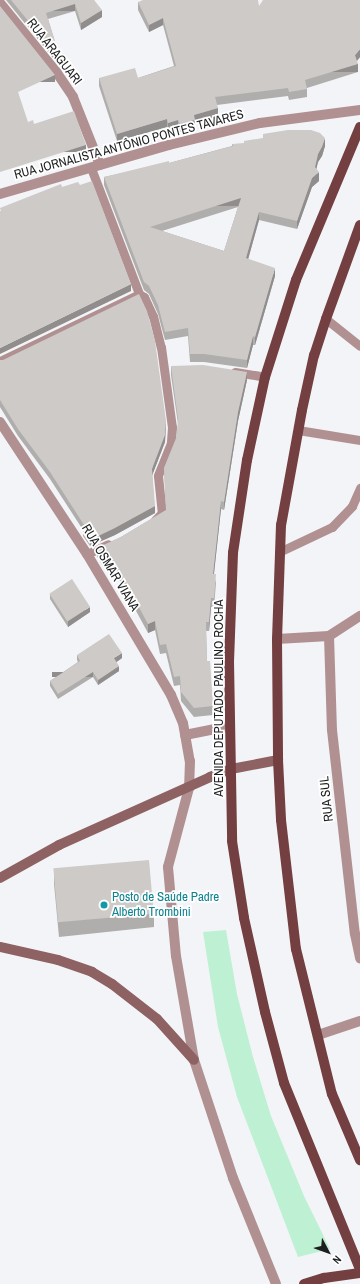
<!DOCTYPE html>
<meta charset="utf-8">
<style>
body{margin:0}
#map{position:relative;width:360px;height:1284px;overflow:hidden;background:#f2f4f7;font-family:"Archivo Narrow",sans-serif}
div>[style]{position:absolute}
.green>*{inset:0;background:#bef1d3}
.lane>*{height:9px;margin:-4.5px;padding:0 4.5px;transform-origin:4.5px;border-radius:4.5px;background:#b19091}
.street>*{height:10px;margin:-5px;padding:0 5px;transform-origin:5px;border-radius:5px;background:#b19091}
.secondary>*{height:10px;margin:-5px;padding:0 5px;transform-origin:5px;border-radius:5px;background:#8e6162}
.primary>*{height:10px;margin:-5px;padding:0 5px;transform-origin:5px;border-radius:5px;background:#743f41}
.wall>*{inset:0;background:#b0aeac}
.shaded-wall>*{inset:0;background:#908d8c;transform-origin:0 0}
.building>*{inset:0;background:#cdcac8;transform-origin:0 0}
.dots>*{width:11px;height:11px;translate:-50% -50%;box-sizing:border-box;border:2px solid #fff;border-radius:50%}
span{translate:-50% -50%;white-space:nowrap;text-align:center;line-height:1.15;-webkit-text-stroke:3.5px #fff;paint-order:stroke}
.street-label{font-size:13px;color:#1d1e1f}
.culture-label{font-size:13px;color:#0d838f}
.left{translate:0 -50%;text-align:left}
.north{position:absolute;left:308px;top:1232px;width:40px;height:40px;-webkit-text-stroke:3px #fff;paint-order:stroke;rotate:131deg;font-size:11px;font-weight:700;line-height:16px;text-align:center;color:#1d1e1f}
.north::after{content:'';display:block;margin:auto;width:14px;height:18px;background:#1d1e1f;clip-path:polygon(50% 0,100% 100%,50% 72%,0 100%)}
</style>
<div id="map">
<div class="green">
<i style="clip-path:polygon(226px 930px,237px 994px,253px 1057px,271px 1116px,304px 1196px,330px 1249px,298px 1257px,237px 1097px,218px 1027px,203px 932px)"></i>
</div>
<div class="lane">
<i style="left:91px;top:168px;width:135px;rotate:69.1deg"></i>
<i style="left:139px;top:294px;width:6px;rotate:31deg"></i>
<i style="left:144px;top:297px;width:21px;rotate:65deg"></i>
<i style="left:153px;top:316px;width:32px;rotate:76deg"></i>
<i style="left:161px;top:347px;width:81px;rotate:82.2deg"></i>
<i style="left:172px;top:427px;width:16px;rotate:94deg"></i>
<i style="left:171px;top:443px;width:35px;rotate:112deg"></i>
<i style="left:158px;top:476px;width:37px;rotate:84deg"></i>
<i style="left:162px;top:513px;width:10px;rotate:135deg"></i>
<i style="left:326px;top:319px;width:43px;rotate:38.5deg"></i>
<i style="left:0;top:361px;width:154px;rotate:-25.7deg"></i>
<i style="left:235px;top:372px;width:30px;rotate:9deg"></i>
<i style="left:298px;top:430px;width:63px;rotate:9.2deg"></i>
<i style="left:279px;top:552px;width:59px;rotate:-25.3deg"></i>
<i style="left:332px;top:527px;width:29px;rotate:-46deg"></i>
<i style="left:352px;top:506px;width:20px;rotate:-66deg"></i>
<i style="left:87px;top:554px;width:23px;rotate:-25deg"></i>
</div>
<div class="street">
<i style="left:0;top:3px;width:90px;rotate:50.8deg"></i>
<i style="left:57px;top:73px;width:29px;rotate:56deg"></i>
<i style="left:73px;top:97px;width:73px;rotate:68.3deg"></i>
<i style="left:0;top:194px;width:176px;rotate:-16.2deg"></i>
<i style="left:169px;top:145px;width:94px;rotate:-13.6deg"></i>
<i style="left:260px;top:123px;width:101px;rotate:-7.4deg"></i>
<i style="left:0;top:422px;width:158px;rotate:56.6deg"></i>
<i style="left:87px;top:554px;width:164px;rotate:59.2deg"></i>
<i style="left:171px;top:695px;width:30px;rotate:67deg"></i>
<i style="left:183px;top:723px;width:39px;rotate:80deg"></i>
<i style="left:190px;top:761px;width:27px;rotate:92deg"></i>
<i style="left:189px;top:788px;width:82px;rotate:104.9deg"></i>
<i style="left:168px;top:867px;width:89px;rotate:84.9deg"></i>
<i style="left:176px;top:956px;width:106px;rotate:80.2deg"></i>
<i style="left:194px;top:1060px;width:124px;rotate:71.7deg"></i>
<i style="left:233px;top:1178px;width:114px;rotate:67.9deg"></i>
<i style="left:329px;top:636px;width:94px;rotate:88.2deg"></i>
<i style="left:332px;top:730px;width:205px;rotate:83.6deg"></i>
<i style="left:355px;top:934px;width:25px;rotate:78deg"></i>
<i style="left:277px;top:639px;width:52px;rotate:-3.3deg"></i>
<i style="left:329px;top:636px;width:37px;rotate:-33deg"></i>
<i style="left:185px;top:735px;width:46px;rotate:-11.3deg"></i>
<i style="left:318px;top:1035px;width:44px;rotate:-18.4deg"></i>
</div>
<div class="secondary">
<i style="left:0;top:878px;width:68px;rotate:-29.2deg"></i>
<i style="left:59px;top:845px;width:166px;rotate:-24.2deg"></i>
<i style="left:210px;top:777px;width:22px;rotate:-21deg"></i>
<i style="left:231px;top:769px;width:48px;rotate:-10.8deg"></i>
<i style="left:0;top:947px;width:59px;rotate:12.6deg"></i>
<i style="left:58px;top:960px;width:36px;rotate:19deg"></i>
<i style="left:92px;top:972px;width:23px;rotate:31deg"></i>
<i style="left:112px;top:984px;width:57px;rotate:37.9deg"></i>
<i style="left:157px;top:1019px;width:55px;rotate:47.9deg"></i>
</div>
<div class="primary">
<i style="left:360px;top:127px;width:166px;rotate:112.7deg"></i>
<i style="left:296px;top:280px;width:102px;rotate:107.7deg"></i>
<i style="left:265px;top:377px;width:85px;rotate:102.2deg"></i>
<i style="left:247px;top:460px;width:94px;rotate:98.6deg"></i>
<i style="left:233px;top:553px;width:108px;rotate:92.1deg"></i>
<i style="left:229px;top:661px;width:180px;rotate:89deg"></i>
<i style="left:232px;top:841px;width:78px;rotate:81.1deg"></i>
<i style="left:244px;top:918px;width:96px;rotate:77.4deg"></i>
<i style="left:265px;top:1012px;width:73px;rotate:75deg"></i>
<i style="left:284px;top:1083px;width:201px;rotate:67.8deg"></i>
<i style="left:360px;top:225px;width:100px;rotate:109.9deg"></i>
<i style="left:326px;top:319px;width:38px;rotate:108deg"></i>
<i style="left:314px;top:355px;width:56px;rotate:102.3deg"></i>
<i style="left:302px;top:410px;width:117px;rotate:100.3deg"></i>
<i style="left:281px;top:525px;width:114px;rotate:92deg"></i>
<i style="left:277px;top:639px;width:121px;rotate:89.5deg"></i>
<i style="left:278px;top:760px;width:60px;rotate:87.1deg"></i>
<i style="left:281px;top:820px;width:130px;rotate:83.4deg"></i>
<i style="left:296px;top:949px;width:149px;rotate:76.1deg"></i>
<i style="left:332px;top:1094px;width:72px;rotate:67deg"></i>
<i style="left:304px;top:1284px;width:21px;rotate:-17deg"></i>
<i style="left:324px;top:1278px;width:36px;rotate:-8deg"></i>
</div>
<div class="wall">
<i style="clip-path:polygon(6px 0,94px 0,102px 17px,81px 30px,75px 11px,48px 19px,61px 61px,61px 68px)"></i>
<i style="clip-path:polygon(138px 2px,259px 6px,360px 57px,357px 61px,358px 72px,307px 88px,307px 97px,289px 100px,288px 96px,217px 105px,218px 116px,195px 122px,195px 128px,180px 132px,178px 128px,168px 131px,167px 127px,117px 141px,99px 86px,99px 78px,138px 78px,174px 66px,163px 25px,149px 32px,138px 10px)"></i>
<i style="clip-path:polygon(evenodd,232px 144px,325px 146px,322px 156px,318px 162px,316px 169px,319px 181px,312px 187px,297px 229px,259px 220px,248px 259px,275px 276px,255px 345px,253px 345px,247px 368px,204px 362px,190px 362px,188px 336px,165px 340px,158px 314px,149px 294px,144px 290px,104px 185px,104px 177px,169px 163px,232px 146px,232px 144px,238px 207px,224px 251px,162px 231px,238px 207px)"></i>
<i style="clip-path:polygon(0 360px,166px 427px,165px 442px,152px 475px,155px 513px,115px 535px,90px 546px,83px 536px,83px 530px,50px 479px,18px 436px,0 407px)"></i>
<i style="clip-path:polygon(171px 366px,247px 380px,238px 421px,224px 510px,221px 509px,214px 574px,216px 583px,214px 607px,211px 607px,209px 631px,206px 631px,207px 661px,213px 706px,213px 715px,194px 717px,181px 701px,180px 685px,174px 686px,166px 653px,160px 654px,155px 630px,148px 633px,109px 561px,102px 565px,97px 556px,97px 548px,121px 537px,166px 510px,164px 468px,177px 436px,178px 424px,171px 375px)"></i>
<i style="clip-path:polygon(50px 594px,90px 612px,68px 627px,50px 599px)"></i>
<i style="clip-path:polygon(77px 655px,122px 658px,116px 662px,119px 671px,98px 685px,93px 677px,58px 699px,50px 686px,50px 681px,78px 662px,77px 660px)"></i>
<i style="clip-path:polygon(54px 870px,154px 914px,154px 927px,59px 937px,54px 884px)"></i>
</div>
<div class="shaded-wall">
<i style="left:75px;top:4px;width:7px;height:30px;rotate:90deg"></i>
<i style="clip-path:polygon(102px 10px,102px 17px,81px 30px,81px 23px)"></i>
<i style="clip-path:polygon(163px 18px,163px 25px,149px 32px,149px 25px)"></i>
<i style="clip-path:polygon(360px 49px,360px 57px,355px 63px,355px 55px)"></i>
<i style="left:358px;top:64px;width:8px;height:55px;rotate:90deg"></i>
<i style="left:55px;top:75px;width:7px;height:41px;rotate:90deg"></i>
<i style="clip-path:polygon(218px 108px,218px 116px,195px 122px,195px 128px,180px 132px,180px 124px,194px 115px)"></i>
<i style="clip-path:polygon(167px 119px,167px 127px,117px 141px,117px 134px)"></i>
<i style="clip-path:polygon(178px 120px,178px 128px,168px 131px,168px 123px)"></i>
<i style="clip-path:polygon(325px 138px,325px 146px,322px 156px,318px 162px,315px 175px,315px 167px,318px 154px)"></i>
<i style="left:86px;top:145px;width:7px;height:90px;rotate:90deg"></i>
<i style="clip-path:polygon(319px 172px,319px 181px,312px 187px,297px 229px,297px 221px,312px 178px)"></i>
<i style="left:241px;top:198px;width:8px;height:96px;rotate:90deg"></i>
<i style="clip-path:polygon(259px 212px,259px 220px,246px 267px,246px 258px)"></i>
<i style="clip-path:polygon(275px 268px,275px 276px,255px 345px,255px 337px)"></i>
<i style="clip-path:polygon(131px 284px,131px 291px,0 354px,0 348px)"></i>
<i style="clip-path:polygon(253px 336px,253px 345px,247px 368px,247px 360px)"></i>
<i style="clip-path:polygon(247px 372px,247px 380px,238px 421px,224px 510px,224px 502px,238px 412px)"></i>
<i style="clip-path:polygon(166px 421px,165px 442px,152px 476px,152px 469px)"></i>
<i style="clip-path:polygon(221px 501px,221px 509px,213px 582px,213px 574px)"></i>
<i style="clip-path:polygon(155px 506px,155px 513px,115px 535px,90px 546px,90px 540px)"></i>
<i style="clip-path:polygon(109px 552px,109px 561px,102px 565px,102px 556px)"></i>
<i style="clip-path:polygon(211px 598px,211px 607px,209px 631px,209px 622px)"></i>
<i style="clip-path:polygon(90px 607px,90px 612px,68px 627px,68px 621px)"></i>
<i style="clip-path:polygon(155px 621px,155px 630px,148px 633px,148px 624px)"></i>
<i style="clip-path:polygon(122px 653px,122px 658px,114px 664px,114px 658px)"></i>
<i style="clip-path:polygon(119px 666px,119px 671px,98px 685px,98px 680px)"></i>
<i style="left:93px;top:672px;width:5px;height:41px;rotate:90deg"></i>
</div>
<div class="building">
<i style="clip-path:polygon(11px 0,94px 0,102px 10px,81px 23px,75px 4px,46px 13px,61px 61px)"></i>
<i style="clip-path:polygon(143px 0,258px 0,259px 6px,263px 0,360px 0,360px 49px,355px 55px,358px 64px,305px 80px,307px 89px,289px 92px,288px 88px,215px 97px,218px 108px,194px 115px,195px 120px,180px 124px,178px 120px,168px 123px,167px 119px,117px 134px,99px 78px,135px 68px,138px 78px,176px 66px,163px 18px,149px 25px,138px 2px)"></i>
<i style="clip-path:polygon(0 6px,55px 75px,18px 92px,28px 122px,33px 120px,34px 124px,74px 111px,86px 145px,0 172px)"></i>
<i style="clip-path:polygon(evenodd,288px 130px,311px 130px,320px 133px,325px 138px,322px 147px,318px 154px,315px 167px,319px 172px,312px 178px,297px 221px,259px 212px,246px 258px,275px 268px,255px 337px,253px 336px,247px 360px,204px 354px,190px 354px,188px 328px,165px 332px,158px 305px,149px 286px,144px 282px,104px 177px,169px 161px,169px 163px,233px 146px,232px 144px,244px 143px,244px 141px,263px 138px,263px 134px,288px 130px,241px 198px,224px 251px,150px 227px,241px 198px)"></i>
<i style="clip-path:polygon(92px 181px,131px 284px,0 348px,0 211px,1px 211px,0 208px,61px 184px,62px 187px,78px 182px,80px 185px)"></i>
<i style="clip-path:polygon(139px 294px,147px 311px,155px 341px,166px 421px,165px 435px,152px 469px,155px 506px,115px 528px,90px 540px,83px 530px,86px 528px,50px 472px,18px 429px,0 400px,0 360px,3px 360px)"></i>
<i style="clip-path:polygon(203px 365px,247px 372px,238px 412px,224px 502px,221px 501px,213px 574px,216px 574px,214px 598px,211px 598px,209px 622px,206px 622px,207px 661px,210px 661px,213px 706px,194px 708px,181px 692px,180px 676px,174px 677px,166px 644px,160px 645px,155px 621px,148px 624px,109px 552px,102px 556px,97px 548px,121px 537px,166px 510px,164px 468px,177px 436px,178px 419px,171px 366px)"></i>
<i style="left:72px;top:579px;width:33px;height:27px;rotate:57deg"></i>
<i style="clip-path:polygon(109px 634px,122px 653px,114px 658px,119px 666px,98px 680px,93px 672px,58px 694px,50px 681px,80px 661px,77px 655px)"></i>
<i style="left:149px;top:860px;width:54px;height:96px;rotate:85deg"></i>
</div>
<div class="dots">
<i style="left:104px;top:905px;background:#0f9aa8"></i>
</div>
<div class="street-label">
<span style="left:54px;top:52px;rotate:52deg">RUA ARAGUARI</span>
<span style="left:129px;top:145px;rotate:-15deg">RUA JORNALISTA ANTÔNIO PONTES TAVARES</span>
<span style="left:110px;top:568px;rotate:59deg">RUA OSMAR VIANA</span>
<span style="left:219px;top:698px;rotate:-90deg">AVENIDA DEPUTADO PAULINO ROCHA</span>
<span style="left:327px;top:799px;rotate:-96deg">RUA SUL</span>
</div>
<div class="culture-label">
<span class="left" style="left:112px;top:905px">Posto de Saúde Padre<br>Alberto Trombini</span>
</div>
<div class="north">N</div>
</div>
